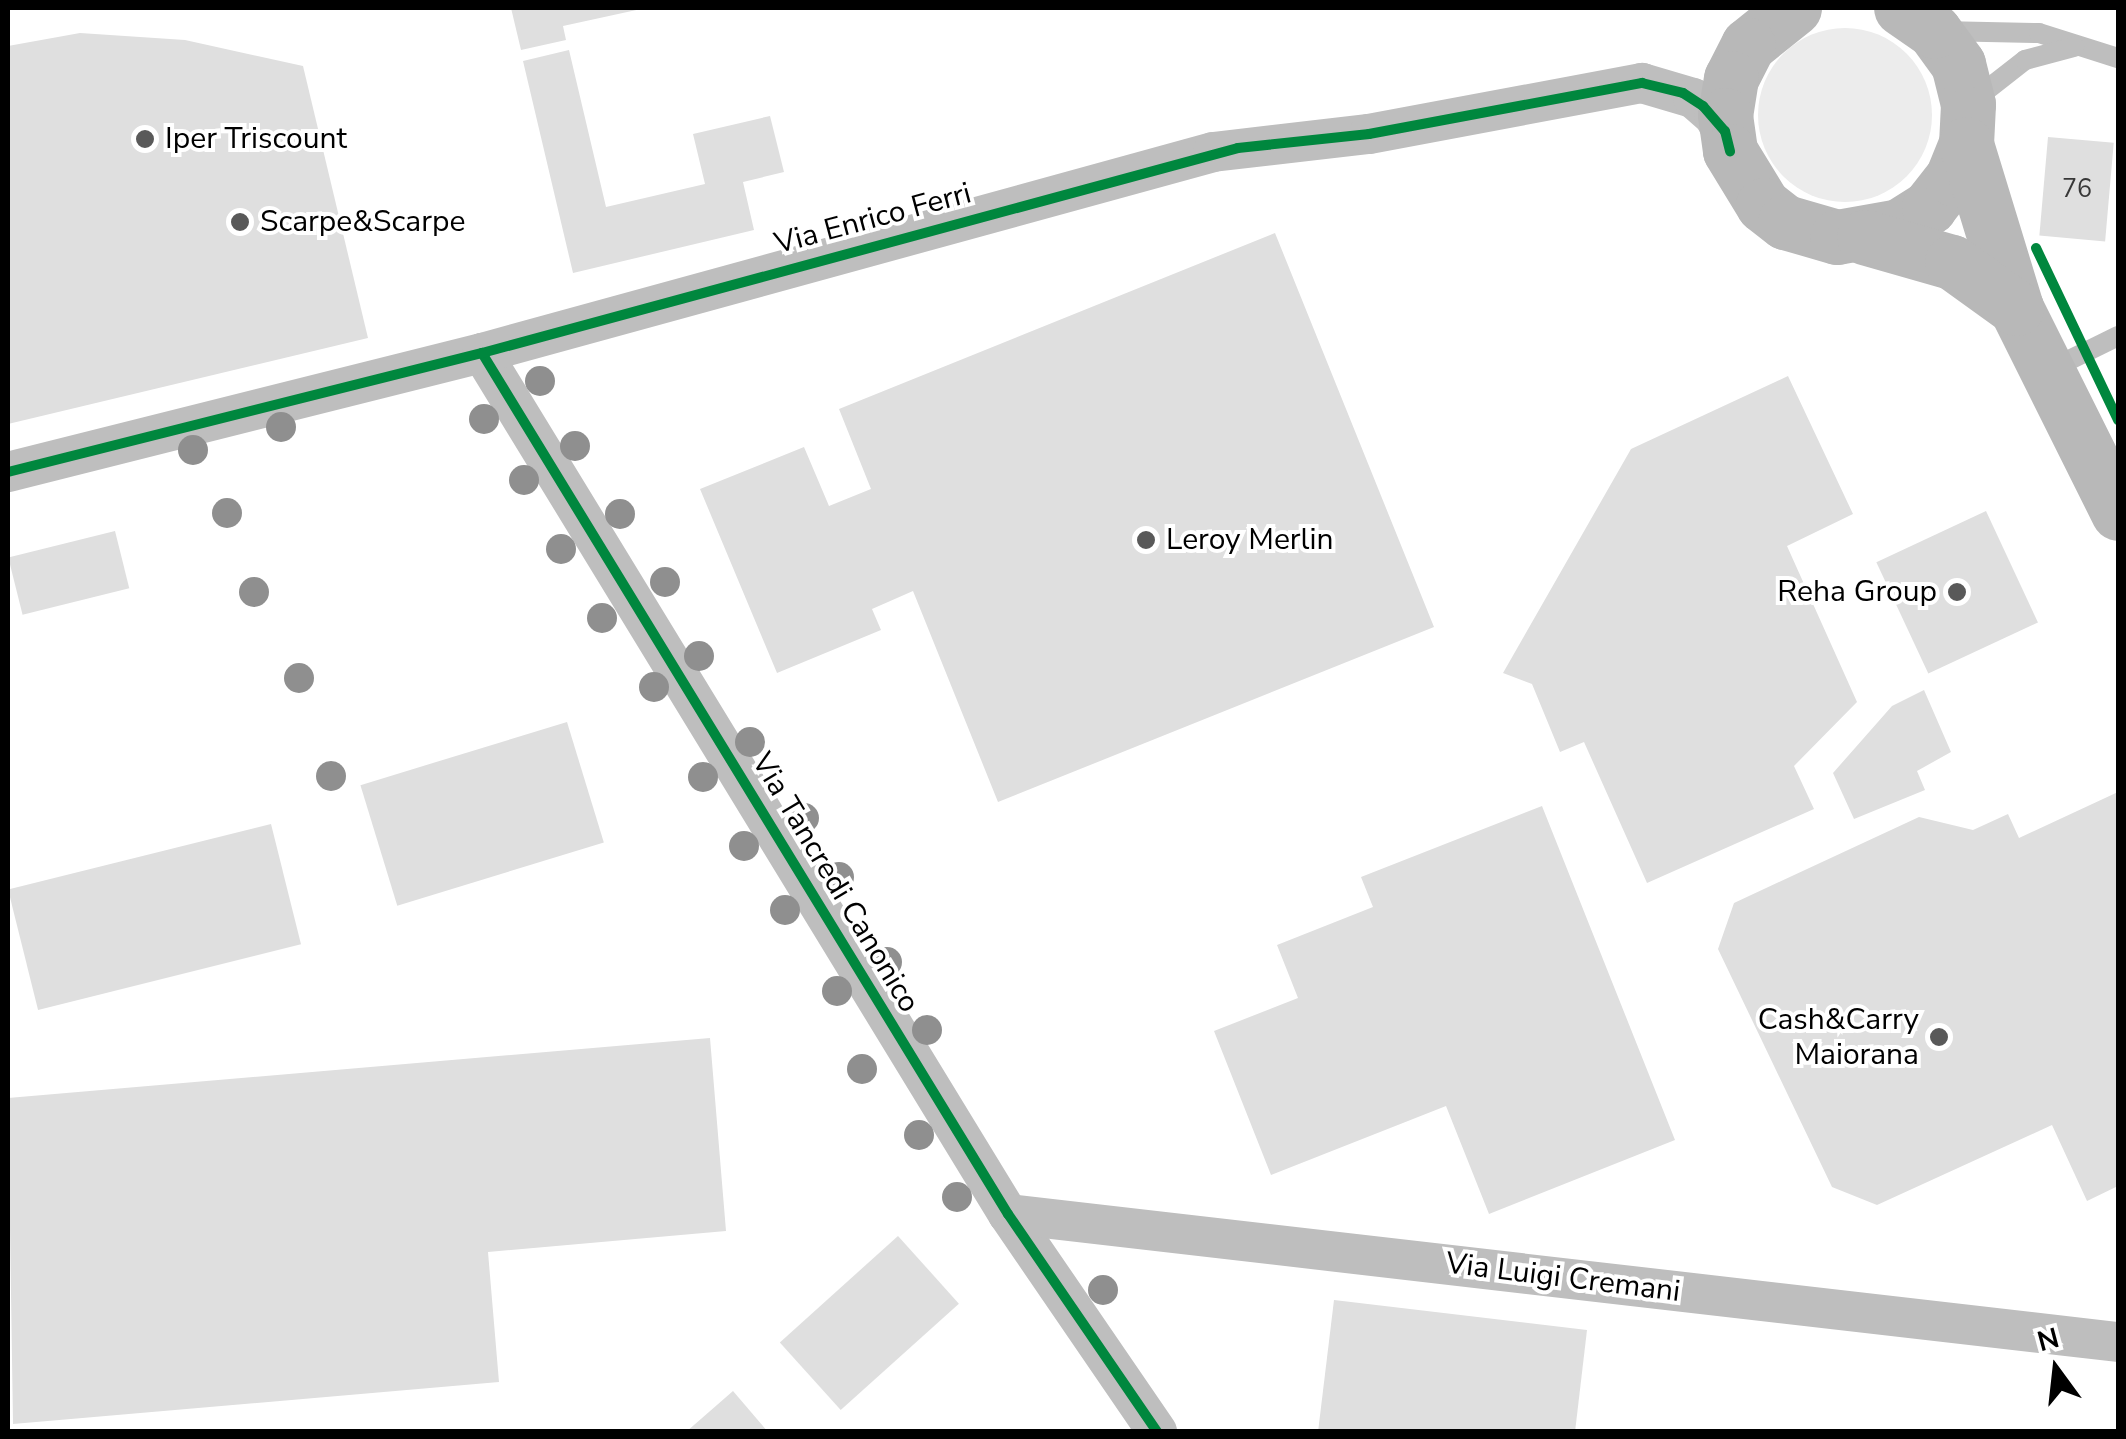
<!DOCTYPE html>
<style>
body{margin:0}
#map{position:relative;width:2126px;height:1439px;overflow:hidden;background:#fff;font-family:"Nunito Sans",sans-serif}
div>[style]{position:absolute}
.green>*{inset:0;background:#ececec}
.round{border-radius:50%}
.building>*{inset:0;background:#dfdfdf;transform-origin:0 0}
.lane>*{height:20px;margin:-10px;padding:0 10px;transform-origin:10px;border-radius:10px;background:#bebebe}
.street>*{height:40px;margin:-20px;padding:0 20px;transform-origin:20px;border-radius:20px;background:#bebebe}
.secondary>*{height:55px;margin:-27.5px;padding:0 27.5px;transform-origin:27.5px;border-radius:27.5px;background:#b8b8b8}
.cycleway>*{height:10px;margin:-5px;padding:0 5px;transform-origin:5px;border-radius:5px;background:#00873e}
.trees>*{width:30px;height:30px;margin:-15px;border-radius:50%;background:#8f8f8f}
.dots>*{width:28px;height:28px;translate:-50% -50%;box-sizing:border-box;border:5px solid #fff;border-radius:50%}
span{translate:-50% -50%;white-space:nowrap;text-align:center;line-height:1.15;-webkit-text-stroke:8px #fff;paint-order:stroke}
.number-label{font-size:25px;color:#383838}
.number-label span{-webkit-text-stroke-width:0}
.poi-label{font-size:30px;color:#000}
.left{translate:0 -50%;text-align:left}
.right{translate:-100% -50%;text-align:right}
.street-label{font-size:30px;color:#000}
.frame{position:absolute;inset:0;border:10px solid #000;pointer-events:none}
.north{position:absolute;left:2006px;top:1319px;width:100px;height:100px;-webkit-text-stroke:8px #fff;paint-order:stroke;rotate:345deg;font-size:28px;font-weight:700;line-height:40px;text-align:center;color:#000}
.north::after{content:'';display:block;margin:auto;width:35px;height:45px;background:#000;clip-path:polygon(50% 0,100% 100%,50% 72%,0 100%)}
</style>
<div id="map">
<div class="green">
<i class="round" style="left:1758px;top:28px;width:174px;height:174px"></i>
</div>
<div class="building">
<i style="clip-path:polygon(511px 8px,641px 8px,641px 9px,563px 26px,566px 40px,521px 50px)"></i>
<i style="clip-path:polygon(80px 33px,185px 40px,303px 66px,368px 338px,8px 424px,8px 46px)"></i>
<i style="clip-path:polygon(569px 50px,606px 207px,705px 184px,693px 134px,770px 116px,784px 172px,743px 182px,754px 230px,573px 273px,523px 61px)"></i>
<i style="left:2048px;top:137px;width:66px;height:99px;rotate:5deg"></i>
<i style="clip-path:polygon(1275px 233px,1434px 627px,998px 802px,913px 591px,872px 609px,881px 630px,777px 673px,700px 489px,804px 447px,829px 506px,871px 489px,839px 409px)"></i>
<i style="clip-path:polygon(1788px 376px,1853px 514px,1787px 546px,1857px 702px,1794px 766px,1814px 809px,1647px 883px,1584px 742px,1560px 752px,1532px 684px,1503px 673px,1631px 449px)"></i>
<i style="left:1986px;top:511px;width:123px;height:121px;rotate:65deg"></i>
<i style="left:115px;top:531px;width:59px;height:110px;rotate:76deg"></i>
<i style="clip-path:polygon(1924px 690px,1951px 752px,1917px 771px,1925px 790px,1854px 819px,1833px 773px,1892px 706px)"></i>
<i style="left:567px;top:722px;width:126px;height:216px;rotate:73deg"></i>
<i style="clip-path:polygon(2118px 792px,2118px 1186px,2087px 1201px,2052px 1125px,1877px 1205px,1832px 1187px,1718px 949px,1734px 903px,1919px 817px,1973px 830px,2008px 814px,2019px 838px)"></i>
<i style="clip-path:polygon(1542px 806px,1675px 1140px,1489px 1214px,1446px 1106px,1271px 1175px,1214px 1031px,1298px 998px,1277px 945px,1373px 907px,1361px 877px)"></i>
<i style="left:271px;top:824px;width:124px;height:271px;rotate:76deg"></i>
<i style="clip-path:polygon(710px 1038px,726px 1231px,488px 1252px,499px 1382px,13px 1424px,8px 1098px)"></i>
<i style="left:898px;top:1236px;width:91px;height:159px;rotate:48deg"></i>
<i style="clip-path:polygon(1334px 1300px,1587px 1330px,1575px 1432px,1318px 1432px)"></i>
<i style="clip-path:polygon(733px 1391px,768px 1432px,686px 1432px)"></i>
</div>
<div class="lane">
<i style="left:1940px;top:31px;width:99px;rotate:1.2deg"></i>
<i style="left:2039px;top:33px;width:83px;rotate:17.6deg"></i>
<i style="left:1970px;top:103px;width:70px;rotate:-38deg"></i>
<i style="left:2025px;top:60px;width:51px;rotate:-14.9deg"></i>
<i style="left:2049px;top:370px;width:77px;rotate:-26.2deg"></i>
</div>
<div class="street">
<i style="left:482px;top:353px;width:1009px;rotate:58.58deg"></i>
<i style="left:1008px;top:1214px;width:264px;rotate:55.6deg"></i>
<i style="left:8px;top:472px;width:489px;rotate:-14.1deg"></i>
<i style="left:482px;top:353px;width:758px;rotate:-15.37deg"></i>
<i style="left:1213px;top:152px;width:157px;rotate:-6.6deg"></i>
<i style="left:1369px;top:134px;width:278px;rotate:-10.6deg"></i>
<i style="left:1642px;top:83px;width:53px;rotate:16.4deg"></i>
<i style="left:1693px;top:98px;width:28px;rotate:41deg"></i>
<i style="left:1714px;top:116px;width:31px;rotate:63deg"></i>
<i style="left:1008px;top:1214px;width:1117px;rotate:6.58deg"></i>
</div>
<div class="secondary">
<i style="left:1794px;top:8px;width:59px;rotate:141.2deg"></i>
<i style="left:1748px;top:45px;width:37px;rotate:117deg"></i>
<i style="left:1731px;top:78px;width:37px;rotate:99deg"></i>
<i style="left:1725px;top:115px;width:36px;rotate:82deg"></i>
<i style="left:1730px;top:151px;width:63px;rotate:58.6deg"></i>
<i style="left:1763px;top:205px;width:28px;rotate:38deg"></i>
<i style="left:1785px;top:222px;width:54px;rotate:16.1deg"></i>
<i style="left:1837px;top:237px;width:63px;rotate:-10.1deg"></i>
<i style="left:1899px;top:226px;width:36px;rotate:-32deg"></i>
<i style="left:1929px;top:207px;width:37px;rotate:-52deg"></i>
<i style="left:1952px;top:178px;width:37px;rotate:-68deg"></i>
<i style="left:1966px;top:144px;width:40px;rotate:-87.1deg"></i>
<i style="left:1968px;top:104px;width:41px;rotate:-104deg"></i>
<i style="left:1958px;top:64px;width:41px;rotate:-126deg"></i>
<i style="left:1934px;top:31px;width:40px;rotate:-145.1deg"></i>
<i style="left:1966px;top:144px;width:171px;rotate:73deg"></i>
<i style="left:2016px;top:308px;width:229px;rotate:63.5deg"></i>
<i style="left:1864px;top:237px;width:91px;rotate:15.9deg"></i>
<i style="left:1952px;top:262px;width:79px;rotate:35.7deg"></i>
</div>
<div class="cycleway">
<i style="left:2036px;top:248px;width:191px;rotate:64.5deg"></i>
<i style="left:482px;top:353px;width:1009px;rotate:58.58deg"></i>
<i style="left:1008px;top:1214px;width:264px;rotate:55.6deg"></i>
<i style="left:8px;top:472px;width:489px;rotate:-14.1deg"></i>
<i style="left:482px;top:353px;width:783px;rotate:-15.17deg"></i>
<i style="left:1238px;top:148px;width:132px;rotate:-6.1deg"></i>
<i style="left:1369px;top:134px;width:278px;rotate:-10.6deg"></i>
<i style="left:1642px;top:83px;width:42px;rotate:13.7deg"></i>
<i style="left:1683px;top:93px;width:24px;rotate:33deg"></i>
<i style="left:1703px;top:106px;width:33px;rotate:49deg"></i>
<i style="left:1725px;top:131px;width:21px;rotate:76deg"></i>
</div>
<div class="trees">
<i style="left:540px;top:381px"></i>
<i style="left:484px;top:419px"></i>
<i style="left:281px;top:427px"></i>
<i style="left:575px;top:446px"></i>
<i style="left:193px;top:450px"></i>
<i style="left:524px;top:480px"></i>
<i style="left:227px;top:513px"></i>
<i style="left:620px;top:514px"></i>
<i style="left:561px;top:549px"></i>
<i style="left:665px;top:582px"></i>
<i style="left:254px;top:592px"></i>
<i style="left:602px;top:618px"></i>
<i style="left:699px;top:656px"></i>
<i style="left:299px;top:678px"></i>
<i style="left:654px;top:687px"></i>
<i style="left:750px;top:742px"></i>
<i style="left:331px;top:776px"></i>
<i style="left:703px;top:777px"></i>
<i style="left:804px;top:818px"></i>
<i style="left:744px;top:846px"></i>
<i style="left:839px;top:877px"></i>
<i style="left:785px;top:910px"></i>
<i style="left:887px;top:962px"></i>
<i style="left:837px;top:991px"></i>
<i style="left:927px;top:1030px"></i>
<i style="left:862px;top:1069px"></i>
<i style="left:919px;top:1135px"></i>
<i style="left:957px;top:1197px"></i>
<i style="left:1103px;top:1290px"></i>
</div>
<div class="dots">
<i style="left:145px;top:139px;background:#595959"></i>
<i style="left:240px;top:222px;background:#595959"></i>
<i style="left:1146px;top:540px;background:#595959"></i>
<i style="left:1957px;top:592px;background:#595959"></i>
<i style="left:1939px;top:1037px;background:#595959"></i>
</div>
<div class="number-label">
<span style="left:2077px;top:189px">76</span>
</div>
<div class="poi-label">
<span class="left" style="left:165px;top:139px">Iper Triscount</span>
<span class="left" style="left:260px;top:222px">Scarpe&amp;Scarpe</span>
<span class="left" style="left:1166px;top:540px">Leroy Merlin</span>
<span class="right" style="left:1937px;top:592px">Reha Group</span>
<span class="right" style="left:1919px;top:1037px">Cash&amp;Carry<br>Maiorana</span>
</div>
<div class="street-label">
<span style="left:873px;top:219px;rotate:-15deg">Via Enrico Ferri</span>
<span style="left:835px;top:883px;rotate:59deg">Via Tancredi Canonico</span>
<span style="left:1563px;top:1278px;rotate:7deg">Via Luigi Cremani</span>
</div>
<div class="frame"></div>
<div class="north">N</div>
</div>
